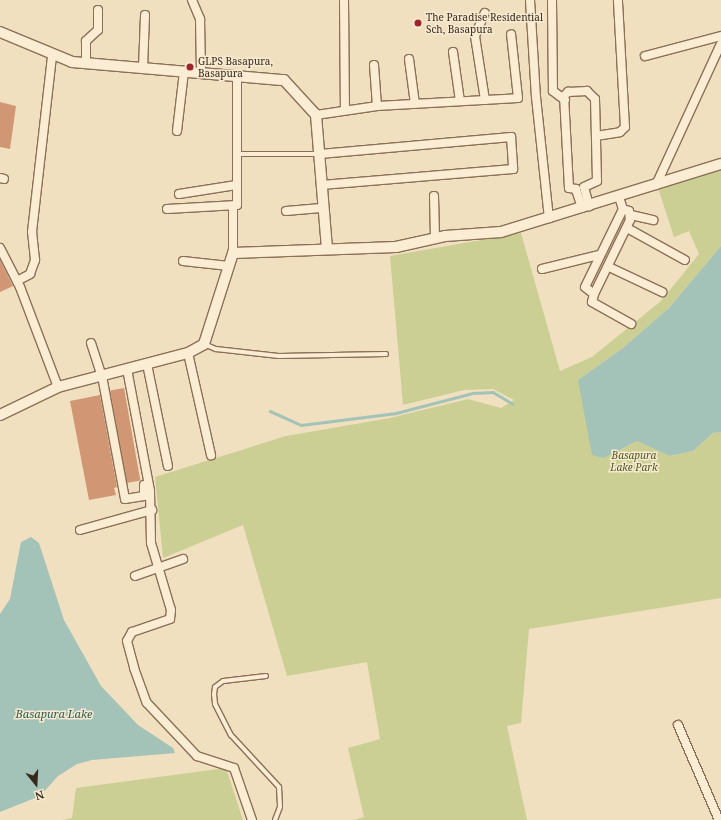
<!DOCTYPE html>
<style>
body{margin:0}
#map{position:relative;width:721px;height:820px;overflow:hidden;background:#f0e0c0;font-family:"Noto Serif",serif}
div>[style]{position:absolute}
.green>*{inset:0;background:#cbcf94}
.water>*{inset:0;background:#a3c2b8}
.stream>*{height:2.5px;margin:-1.25px;padding:0 1.25px;transform-origin:1.25px;border-radius:1.25px;background:#a3c2b8}
.building>*{inset:0;background:#d19674;transform-origin:0 0}
.roads{filter:drop-shadow(1px 0 #8b7057) drop-shadow(-1px 0 #8b7057) drop-shadow(0 1px #8b7057) drop-shadow(0 -1px #8b7057)}
.service>*{height:4px;margin:-2px;padding:0 2px;transform-origin:2px;border-radius:2px;background:#fbedd4}
.minor>*{height:8px;margin:-4px;padding:0 4px;transform-origin:4px;border-radius:4px;background:#fbedd4}
.tertiary>*{height:10px;margin:-5px;padding:0 5px;transform-origin:5px;border-radius:5px;background:#fbedd4}
.dots>*{width:11px;height:11px;translate:-50% -50%;box-sizing:border-box;border:2px solid #f7ead0;border-radius:50%}
span{translate:-50% -50%;white-space:nowrap;text-align:center;line-height:1.15;-webkit-text-stroke:3px #f7ead0;paint-order:stroke}
.poi-label{font-size:10px;color:#39291c}
.left{translate:0 -50%;text-align:left}
.park-label{font-size:10px;color:#4c5722;font-style:italic}
.water-label{font-size:11px;color:#2b5a55;font-style:italic}
.north{position:absolute;left:16px;top:764px;width:40px;height:40px;-webkit-text-stroke:3px #f7ead0;paint-order:stroke;rotate:162deg;font-size:11px;font-weight:700;line-height:16px;text-align:center;color:#39291c}
.north::after{content:'';display:block;margin:auto;width:14px;height:18px;background:#39291c;clip-path:polygon(50% 0,100% 100%,50% 72%,0 100%)}
</style>
<div id="map">
<div class="green">
<i style="clip-path:polygon(721px 168px,721px 246px,669px 308px,623px 348px,578px 380px,604px 458px,637px 441px,671px 456px,693px 451px,713px 433px,721px 432px,721px 598px,529px 629px,521px 723px,507px 726px,527px 820px,354px 820px,364px 817px,348px 748px,380px 739px,367px 662px,287px 676px,243px 525px,163px 558px,155px 477px,286px 436px,390px 418px,468px 399px,501px 408px,514px 400px,493px 389px,464px 390px,403px 405px,390px 256px,521px 233px,560px 371px,592px 357px,661px 301px,699px 254px,689px 231px,674px 237px,658px 188px)"></i>
<i style="clip-path:polygon(226px 768px,243px 820px,63px 820px,72px 818px,76px 788px)"></i>
</div>
<div class="water">
<i style="clip-path:polygon(721px 246px,721px 432px,713px 433px,693px 451px,670px 456px,637px 441px,604px 458px,592px 455px,578px 380px,623px 348px,669px 308px)"></i>
<i style="clip-path:polygon(31px 537px,39px 543px,64px 620px,101px 686px,138px 725px,173px 748px,175px 753px,92px 760px,77px 764px,58px 776px,40px 796px,0 812px,0 614px,10px 599px,21px 542px)"></i>
</div>
<div class="stream">
<i style="left:270px;top:411px;width:34px;rotate:24deg"></i>
<i style="left:301px;top:425px;width:96px;rotate:-7.2deg"></i>
<i style="left:396px;top:413px;width:80px;rotate:-14.6deg"></i>
<i style="left:473px;top:393px;width:20px;rotate:-3deg"></i>
<i style="left:493px;top:392px;width:23px;rotate:31deg"></i>
</div>
<div class="building">
<i style="clip-path:polygon(0 102px,16px 106px,10px 149px,0 147px)"></i>
<i style="clip-path:polygon(0 260px,13px 286px,0 292px)"></i>
<i style="left:124px;top:388px;width:94px;height:14px;rotate:80deg"></i>
<i style="clip-path:polygon(100px 395px,117px 487px,114px 488px,116px 495px,89px 500px,70px 401px)"></i>
</div>
<div class="roads">
<div class="service">
<i style="left:237px;top:154px;width:81px"></i>
<i style="left:204px;top:344px;width:13px;rotate:23deg"></i>
<i style="left:216px;top:349px;width:63px;rotate:6.3deg"></i>
<i style="left:279px;top:356px;width:107px;rotate:-1.1deg"></i>
<i style="left:266px;top:676px;width:43px;rotate:173.4deg"></i>
<i style="left:223px;top:681px;width:10px;rotate:143deg"></i>
<i style="left:215px;top:687px;width:7px;rotate:98deg"></i>
<i style="left:214px;top:694px;width:10px;rotate:84deg"></i>
<i style="left:215px;top:704px;width:35px;rotate:63deg"></i>
<i style="left:231px;top:735px;width:71px;rotate:47.3deg"></i>
<i style="left:279px;top:787px;width:20px;rotate:87deg"></i>
<i style="left:280px;top:807px;width:14px;rotate:111deg"></i>
</div>
<div class="minor">
<i style="left:192px;top:0;width:21px;rotate:67deg"></i>
<i style="left:200px;top:19px;width:54px;rotate:88.9deg"></i>
<i style="left:344px;top:0;width:110px;rotate:89.5deg"></i>
<i style="left:530px;top:0;width:97px;rotate:86.5deg"></i>
<i style="left:536px;top:97px;width:122px;rotate:83.9deg"></i>
<i style="left:552px;top:0;width:91px;rotate:89.4deg"></i>
<i style="left:553px;top:91px;width:15px;rotate:37deg"></i>
<i style="left:453px;top:52px;width:49px;rotate:81.9deg"></i>
<i style="left:645px;top:56px;width:79px;rotate:-14.7deg"></i>
<i style="left:409px;top:59px;width:45px;rotate:82.4deg"></i>
<i style="left:86px;top:63px;width:22px;rotate:-90deg"></i>
<i style="left:86px;top:41px;width:16px;rotate:-43deg"></i>
<i style="left:98px;top:30px;width:20px;rotate:-90deg"></i>
<i style="left:374px;top:65px;width:41px;rotate:85.8deg"></i>
<i style="left:143px;top:68px;width:53px;rotate:-87.8deg"></i>
<i style="left:485px;top:100px;width:65px;rotate:-98.9deg"></i>
<i style="left:475px;top:36px;width:25px;rotate:-67deg"></i>
<i style="left:316px;top:115px;width:62px;rotate:-8.4deg"></i>
<i style="left:377px;top:106px;width:141px;rotate:-3.2deg"></i>
<i style="left:518px;top:98px;width:64px;rotate:-96.2deg"></i>
<i style="left:177px;top:131px;width:60px;rotate:-83.3deg"></i>
<i style="left:596px;top:136px;width:24px;rotate:-9deg"></i>
<i style="left:620px;top:132px;width:7px;rotate:-45deg"></i>
<i style="left:625px;top:127px;width:127px;rotate:-93.2deg"></i>
<i style="left:320px;top:154px;width:192px;rotate:-5.1deg"></i>
<i style="left:511px;top:137px;width:32px;rotate:86deg"></i>
<i style="left:513px;top:169px;width:192px;rotate:175.2deg"></i>
<i style="left:0;top:178px;width:4px;rotate:14deg"></i>
<i style="left:656px;top:185px;width:155px;rotate:-65.3deg"></i>
<i style="left:179px;top:194px;width:58px;rotate:-9deg"></i>
<i style="left:434px;top:196px;width:42px;rotate:88.6deg"></i>
<i style="left:619px;top:197px;width:13px;rotate:72deg"></i>
<i style="left:623px;top:209px;width:6px;rotate:18deg"></i>
<i style="left:629px;top:211px;width:9px;rotate:84deg"></i>
<i style="left:630px;top:220px;width:82px;rotate:115.9deg"></i>
<i style="left:594px;top:294px;width:11px;rotate:-142deg"></i>
<i style="left:585px;top:287px;width:87px;rotate:-64deg"></i>
<i style="left:582px;top:208px;width:20px;rotate:-108deg"></i>
<i style="left:576px;top:189px;width:7px;rotate:-172deg"></i>
<i style="left:569px;top:188px;width:92px;rotate:-93.1deg"></i>
<i style="left:564px;top:96px;width:6px;rotate:-45deg"></i>
<i style="left:568px;top:92px;width:19px;rotate:-3deg"></i>
<i style="left:587px;top:91px;width:11px;rotate:45deg"></i>
<i style="left:595px;top:99px;width:82px;rotate:88.6deg"></i>
<i style="left:597px;top:181px;width:14px;rotate:155deg"></i>
<i style="left:584px;top:187px;width:20px;rotate:75deg"></i>
<i style="left:167px;top:209px;width:70px;rotate:-3.3deg"></i>
<i style="left:237px;top:205px;width:129px;rotate:-90deg"></i>
<i style="left:286px;top:211px;width:38px;rotate:-5deg"></i>
<i style="left:631px;top:215px;width:23px;rotate:13deg"></i>
<i style="left:627px;top:228px;width:66px;rotate:28.9deg"></i>
<i style="left:0;top:248px;width:44px;rotate:62.9deg"></i>
<i style="left:20px;top:287px;width:107px;rotate:69.2deg"></i>
<i style="left:233px;top:253px;width:47px;rotate:-90deg"></i>
<i style="left:183px;top:261px;width:46px;rotate:6.2deg"></i>
<i style="left:609px;top:267px;width:59px;rotate:25.3deg"></i>
<i style="left:542px;top:269px;width:59px;rotate:-13.8deg"></i>
<i style="left:17px;top:281px;width:15px;rotate:-28deg"></i>
<i style="left:30px;top:274px;width:15px;rotate:-70deg"></i>
<i style="left:35px;top:260px;width:28px;rotate:-96deg"></i>
<i style="left:32px;top:232px;width:177px;rotate:-83.5deg"></i>
<i style="left:594px;top:294px;width:8px;rotate:104deg"></i>
<i style="left:592px;top:302px;width:45px;rotate:29.4deg"></i>
<i style="left:91px;top:343px;width:35px;rotate:72deg"></i>
<i style="left:102px;top:376px;width:125px;rotate:79.4deg"></i>
<i style="left:125px;top:499px;width:19px;rotate:-9deg"></i>
<i style="left:144px;top:496px;width:11px;rotate:-90deg"></i>
<i style="left:188px;top:353px;width:105px;rotate:77.3deg"></i>
<i style="left:147px;top:364px;width:104px;rotate:78.4deg"></i>
<i style="left:127px;top:369px;width:124px;rotate:79.3deg"></i>
<i style="left:150px;top:491px;width:52px;rotate:88.9deg"></i>
<i style="left:151px;top:543px;width:70px;rotate:73.4deg"></i>
<i style="left:171px;top:610px;width:9px;rotate:96deg"></i>
<i style="left:170px;top:619px;width:40px;rotate:161.1deg"></i>
<i style="left:132px;top:632px;width:10px;rotate:119deg"></i>
<i style="left:127px;top:641px;width:28px;rotate:75deg"></i>
<i style="left:134px;top:668px;width:37px;rotate:70deg"></i>
<i style="left:147px;top:703px;width:73px;rotate:46.7deg"></i>
<i style="left:197px;top:756px;width:39px;rotate:18deg"></i>
<i style="left:234px;top:768px;width:55px;rotate:70.9deg"></i>
<i style="left:80px;top:530px;width:75px;rotate:-15.5deg"></i>
<i style="left:135px;top:576px;width:51px;rotate:-19.5deg"></i>
<i style="left:678px;top:725px;width:103px;rotate:66.7deg"></i>
</div>
<div class="tertiary">
<i style="left:0;top:32px;width:78px;rotate:22.6deg"></i>
<i style="left:72px;top:62px;width:213px;rotate:4.9deg"></i>
<i style="left:284px;top:80px;width:47px;rotate:47.6deg"></i>
<i style="left:316px;top:115px;width:134px;rotate:85.3deg"></i>
<i style="left:0;top:415px;width:64px;rotate:-25.8deg"></i>
<i style="left:58px;top:387px;width:134px;rotate:-14.7deg"></i>
<i style="left:188px;top:353px;width:18px;rotate:-29deg"></i>
<i style="left:204px;top:344px;width:96px;rotate:-72.3deg"></i>
<i style="left:233px;top:253px;width:163px;rotate:-2.1deg"></i>
<i style="left:396px;top:247px;width:50px;rotate:-12.7deg"></i>
<i style="left:445px;top:236px;width:56px;rotate:-4.1deg"></i>
<i style="left:501px;top:232px;width:230px;rotate:-17.2deg"></i>
</div>
</div>
<div class="dots">
<i style="left:418px;top:23px;background:#9d242a"></i>
<i style="left:190px;top:67px;background:#9d242a"></i>
</div>
<div class="poi-label">
<span class="left" style="left:426px;top:23px">The Paradise Residential<br>Sch, Basapura</span>
<span class="left" style="left:198px;top:67px">GLPS Basapura,<br>Basapura</span>
</div>
<div class="park-label">
<span style="left:634px;top:461px">Basapura<br>Lake Park</span>
</div>
<div class="water-label">
<span style="left:54px;top:714px">Basapura Lake</span>
</div>
<div class="north">N</div>
</div>
